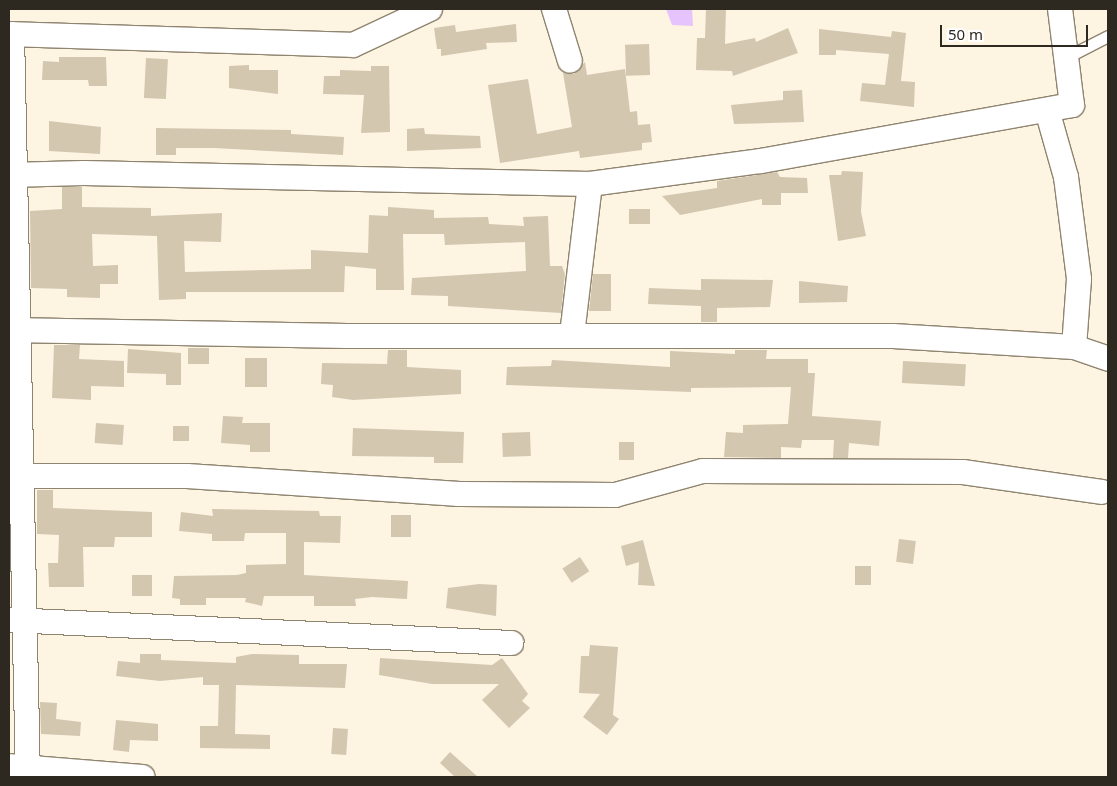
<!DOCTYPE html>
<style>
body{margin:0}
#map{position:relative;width:1117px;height:786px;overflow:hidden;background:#fef4e2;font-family:"Noto Sans",sans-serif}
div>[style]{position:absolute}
.water>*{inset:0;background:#e7c3fe}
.building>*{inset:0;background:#d3c7b0;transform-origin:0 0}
.roads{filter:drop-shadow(1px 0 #8f846f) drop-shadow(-1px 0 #8f846f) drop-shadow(0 1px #8f846f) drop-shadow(0 -1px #8f846f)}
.service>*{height:11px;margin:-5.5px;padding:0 5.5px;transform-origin:5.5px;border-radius:5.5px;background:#fff}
.minor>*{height:24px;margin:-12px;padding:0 12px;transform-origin:12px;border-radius:12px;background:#fff}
span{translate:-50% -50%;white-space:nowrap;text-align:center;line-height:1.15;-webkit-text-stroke:4px #fff;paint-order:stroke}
.frame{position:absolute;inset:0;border:10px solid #2d2920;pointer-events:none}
.scale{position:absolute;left:940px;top:25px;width:148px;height:22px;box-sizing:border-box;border:2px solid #2d2920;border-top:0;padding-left:6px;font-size:15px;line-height:18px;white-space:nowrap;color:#2d2920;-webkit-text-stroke:4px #fff;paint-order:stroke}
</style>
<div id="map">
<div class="water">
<i style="clip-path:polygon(666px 9px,692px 9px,693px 26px,672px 25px)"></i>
</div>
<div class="building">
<i style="clip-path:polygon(706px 9px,726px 9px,725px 44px,755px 38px,756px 42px,788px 28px,798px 53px,733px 76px,732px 71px,696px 70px,697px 38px,705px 38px)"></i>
<i style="clip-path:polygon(516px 24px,517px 42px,486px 43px,487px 49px,441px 56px,441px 49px,437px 49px,434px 28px,455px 25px,456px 32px)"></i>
<i style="clip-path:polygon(819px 29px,891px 37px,892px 31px,906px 33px,901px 81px,915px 82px,914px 107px,860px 101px,862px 83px,885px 85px,889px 54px,836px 50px,836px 55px,819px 55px)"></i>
<i style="left:649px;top:44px;width:31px;height:24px;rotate:88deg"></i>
<i style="clip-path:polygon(59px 57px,106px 57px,107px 86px,89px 86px,88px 80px,42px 80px,43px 61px,59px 62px)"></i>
<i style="left:146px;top:58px;width:22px;height:40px;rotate:3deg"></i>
<i style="clip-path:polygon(585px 62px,587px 75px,625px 69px,630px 112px,637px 111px,638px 125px,650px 124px,652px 142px,642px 143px,642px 150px,580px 158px,579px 151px,500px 163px,488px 85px,528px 79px,537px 134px,572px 127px,563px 73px,574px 74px)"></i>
<i style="clip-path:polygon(249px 65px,249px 70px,278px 70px,278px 94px,229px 88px,229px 66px)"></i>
<i style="clip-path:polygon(371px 66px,389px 66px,390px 132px,361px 133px,364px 95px,323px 94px,324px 76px,340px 76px,340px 70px,371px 71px)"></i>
<i style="clip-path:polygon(802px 90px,804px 122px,734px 124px,731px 105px,783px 100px,783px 91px)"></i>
<i style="clip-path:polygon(49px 121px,101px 127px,100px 154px,49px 151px)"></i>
<i style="clip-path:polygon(156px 128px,291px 130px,291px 134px,344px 137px,343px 155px,214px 148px,176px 148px,176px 155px,156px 155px)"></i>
<i style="clip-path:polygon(424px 128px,425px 134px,480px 136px,481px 148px,407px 151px,407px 129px)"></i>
<i style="clip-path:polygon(842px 171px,863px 172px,861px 212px,866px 236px,838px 241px,829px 175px,841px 175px)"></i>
<i style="clip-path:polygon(777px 172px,780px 177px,807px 178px,808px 193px,781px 193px,781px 205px,762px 205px,762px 199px,680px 215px,662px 196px,717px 188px,717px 181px)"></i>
<i style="clip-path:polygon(62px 187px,82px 187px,82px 207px,151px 208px,151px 216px,222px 213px,221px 242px,184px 241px,185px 272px,311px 269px,311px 250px,368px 253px,369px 215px,388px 216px,388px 207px,434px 210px,434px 218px,488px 217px,489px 224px,524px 226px,523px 217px,548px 216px,550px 266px,562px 266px,565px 274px,561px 313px,448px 306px,448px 296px,411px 295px,412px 278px,526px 271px,525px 242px,445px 245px,444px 234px,403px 234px,404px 290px,376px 290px,376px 269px,345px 266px,344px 292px,186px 292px,186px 299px,159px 300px,157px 236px,92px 234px,93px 266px,118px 265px,118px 284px,100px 284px,100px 298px,67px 297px,67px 289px,31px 288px,30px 211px,62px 209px)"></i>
<i style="left:629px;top:209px;width:21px;height:15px"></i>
<i style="clip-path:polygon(593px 274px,611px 274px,611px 311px,589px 311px)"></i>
<i style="clip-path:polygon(701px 279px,773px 280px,770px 307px,717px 308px,717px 322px,701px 322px,701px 306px,648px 304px,649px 288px,701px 290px)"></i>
<i style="clip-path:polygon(799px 281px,848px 286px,847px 302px,799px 303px)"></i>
<i style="clip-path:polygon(54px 345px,80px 345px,79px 359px,124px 361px,124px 387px,91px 386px,91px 400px,52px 398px)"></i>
<i style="left:188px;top:348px;width:21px;height:16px"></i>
<i style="clip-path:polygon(128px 349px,181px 353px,181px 385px,166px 385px,166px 374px,127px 373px)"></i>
<i style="clip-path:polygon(388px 350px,407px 350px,407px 367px,461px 370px,461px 394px,353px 400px,332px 397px,333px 385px,321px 384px,322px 363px,387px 364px)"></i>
<i style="clip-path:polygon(735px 350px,767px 350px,766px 359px,808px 359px,808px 373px,815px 373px,812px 416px,881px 421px,879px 446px,849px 443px,848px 458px,833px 458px,834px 440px,802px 440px,801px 448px,781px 447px,781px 458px,724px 457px,726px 432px,743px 433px,743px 425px,788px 424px,791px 387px,691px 388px,691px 392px,506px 385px,507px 367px,551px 366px,552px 360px,670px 367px,670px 351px,735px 354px)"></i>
<i style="left:245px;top:358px;width:22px;height:29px"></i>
<i style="left:903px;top:361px;width:63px;height:22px;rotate:3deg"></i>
<i style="clip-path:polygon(223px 416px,243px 417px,242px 423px,270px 423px,270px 452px,250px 452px,250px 445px,221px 443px)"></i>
<i style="left:96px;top:423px;width:28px;height:20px;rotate:4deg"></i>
<i style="left:173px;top:426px;width:16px;height:15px"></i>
<i style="clip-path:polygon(353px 428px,464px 432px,463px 463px,434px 463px,434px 457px,352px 456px)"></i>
<i style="left:530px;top:432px;width:24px;height:28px;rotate:88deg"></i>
<i style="left:619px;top:442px;width:15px;height:18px"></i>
<i style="clip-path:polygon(37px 490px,53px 490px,53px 508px,152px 512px,152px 537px,115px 537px,114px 547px,83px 547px,84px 587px,49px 587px,48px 563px,58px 563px,59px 535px,37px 534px)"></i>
<i style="clip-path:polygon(212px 509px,319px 511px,320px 516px,341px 516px,340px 543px,304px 542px,304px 575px,408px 581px,407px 599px,372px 597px,355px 599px,356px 606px,314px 606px,314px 596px,264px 596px,262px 606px,245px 602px,246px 598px,206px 598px,206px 605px,180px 605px,180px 599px,172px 598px,174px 576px,237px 575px,246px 573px,246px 565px,286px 564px,286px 533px,245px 533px,244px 541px,212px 541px,212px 534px,179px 531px,181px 512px,213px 516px)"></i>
<i style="left:391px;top:515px;width:20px;height:22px"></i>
<i style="left:899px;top:539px;width:17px;height:23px;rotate:7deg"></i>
<i style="clip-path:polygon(643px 540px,648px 560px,655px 586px,638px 585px,639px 562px,626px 566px,621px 546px)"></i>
<i style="left:580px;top:557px;width:17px;height:21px;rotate:57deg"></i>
<i style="left:855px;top:566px;width:16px;height:19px"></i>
<i style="left:132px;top:575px;width:20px;height:21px"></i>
<i style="clip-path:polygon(479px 584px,497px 585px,496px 616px,446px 608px,448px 588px)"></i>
<i style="clip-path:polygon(590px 645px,618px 647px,613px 715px,619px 719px,607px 735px,583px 717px,600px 694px,579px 693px,581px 656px,589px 656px)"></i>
<i style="clip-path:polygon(140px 654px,161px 654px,161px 660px,236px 663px,236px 657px,252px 654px,299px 655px,299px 664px,347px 664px,345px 688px,236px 685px,235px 734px,270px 735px,270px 749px,200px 748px,200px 726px,218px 726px,219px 685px,203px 685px,203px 677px,160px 681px,116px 676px,118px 661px,140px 663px)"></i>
<i style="clip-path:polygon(380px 658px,492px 665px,502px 658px,528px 694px,522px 701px,530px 708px,509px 728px,482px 700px,499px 684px,432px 684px,379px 675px)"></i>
<i style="clip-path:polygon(40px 702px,57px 703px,56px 719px,81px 722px,80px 736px,41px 734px)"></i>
<i style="clip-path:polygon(116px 720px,158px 724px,158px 741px,130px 740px,129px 752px,113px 750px)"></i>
<i style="left:333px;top:728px;width:15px;height:26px;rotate:4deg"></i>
<i style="clip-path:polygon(450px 752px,478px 777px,455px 777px,440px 763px)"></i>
</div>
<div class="roads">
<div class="service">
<i style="left:1065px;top:58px;width:48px;rotate:-27.1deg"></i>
</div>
<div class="minor">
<i style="left:554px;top:9px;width:54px;rotate:72.9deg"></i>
<i style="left:9px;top:34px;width:344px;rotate:1.8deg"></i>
<i style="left:353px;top:45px;width:85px;rotate:-25.1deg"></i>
<i style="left:12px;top:34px;width:743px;rotate:88.77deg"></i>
<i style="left:1047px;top:110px;width:70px;rotate:74.2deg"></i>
<i style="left:1066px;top:177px;width:103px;rotate:82.7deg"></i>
<i style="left:1079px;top:279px;width:68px;rotate:94.2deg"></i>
<i style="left:9px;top:175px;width:75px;rotate:-1.5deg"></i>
<i style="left:84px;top:173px;width:506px;rotate:1.25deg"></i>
<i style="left:590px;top:184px;width:173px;rotate:-7.7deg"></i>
<i style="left:761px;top:161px;width:316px;rotate:-10.2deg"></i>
<i style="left:1072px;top:105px;width:97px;rotate:-97.1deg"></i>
<i style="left:9px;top:330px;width:338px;rotate:1deg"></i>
<i style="left:347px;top:336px;width:546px"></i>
<i style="left:893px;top:336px;width:181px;rotate:3.5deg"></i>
<i style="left:1074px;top:347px;width:36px;rotate:19deg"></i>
<i style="left:572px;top:335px;width:152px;rotate:-83.2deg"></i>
<i style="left:9px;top:476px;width:178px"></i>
<i style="left:187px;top:476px;width:273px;rotate:3.8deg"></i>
<i style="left:459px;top:494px;width:156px;rotate:0.4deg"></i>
<i style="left:615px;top:495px;width:91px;rotate:-15.3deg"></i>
<i style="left:703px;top:471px;width:260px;rotate:0.2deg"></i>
<i style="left:963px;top:472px;width:140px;rotate:8.2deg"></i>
<i style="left:9px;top:620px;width:503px;rotate:2.62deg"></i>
<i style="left:9px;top:766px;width:134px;rotate:4.7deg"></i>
</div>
</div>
<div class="frame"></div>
<div class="scale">50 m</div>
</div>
